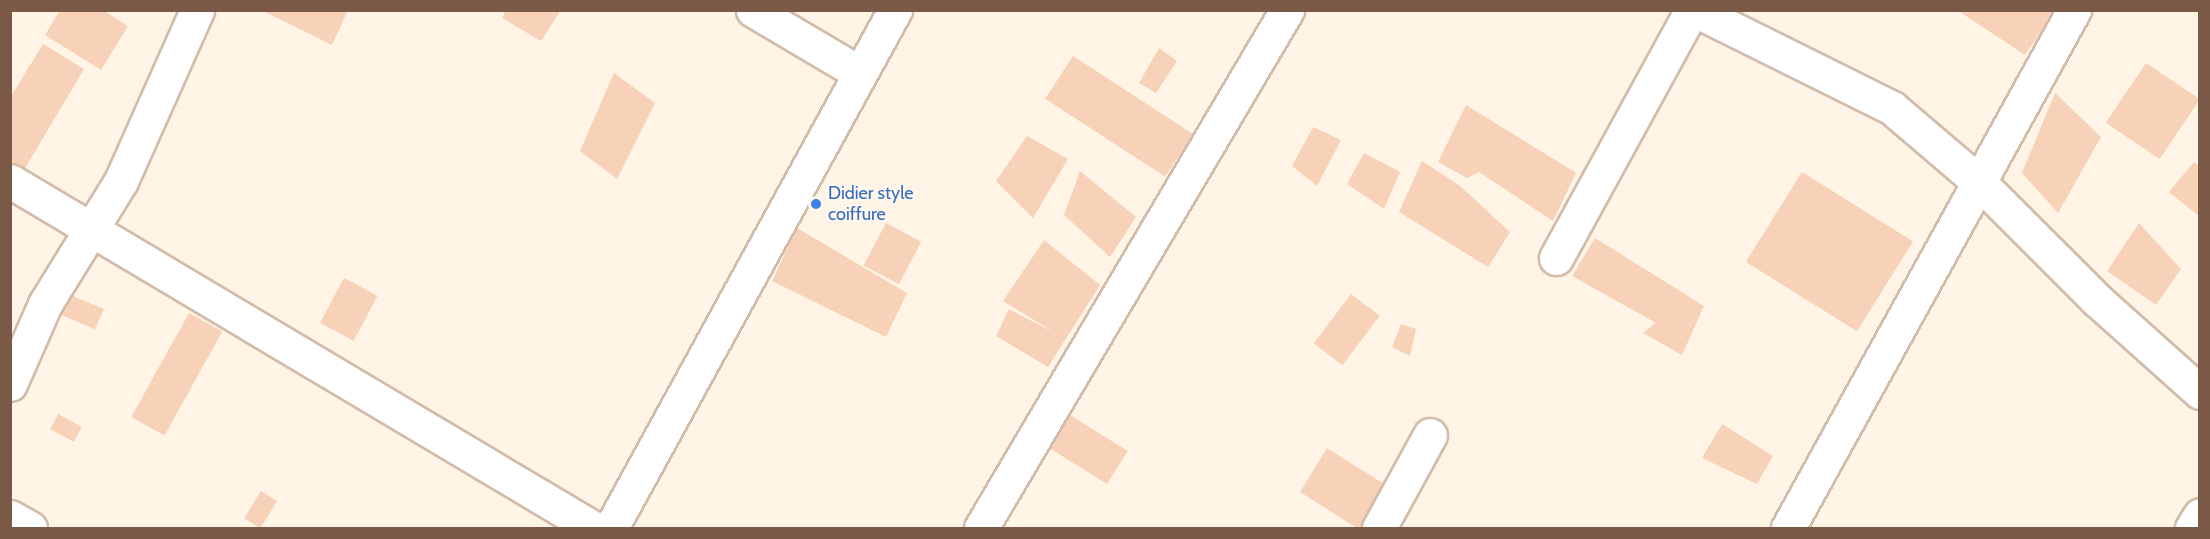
<!DOCTYPE html>
<style>
body{margin:0}
#map{position:relative;width:2210px;height:539px;overflow:hidden;background:#fff4e5;font-family:Cabin,sans-serif}
div>[style]{position:absolute}
.building>*{inset:0;background:#f7d2b9;transform-origin:0 0}
.roads{filter:drop-shadow(2px 0 #d2bba9) drop-shadow(-2px 0 #d2bba9) drop-shadow(0 2px #d2bba9) drop-shadow(0 -2px #d2bba9)}
.minor>*{height:33px;margin:-16.5px;padding:0 16.5px;transform-origin:16.5px;border-radius:16.5px;background:#fff}
.dots>*{width:16px;height:16px;translate:-50% -50%;box-sizing:border-box;border:3px solid #fff8ed;border-radius:50%}
span{translate:-50% -50%;white-space:nowrap;text-align:center;line-height:1.15;-webkit-text-stroke:4.5px #fff8ed;paint-order:stroke}
.shop-label{font-size:18px;color:#366cbe}
.left{translate:0 -50%;text-align:left}
.frame{position:absolute;inset:0;border:12px solid #7b5947;pointer-events:none}
</style>
<div id="map">
<div class="building">
<i style="clip-path:polygon(60px 10px,103px 10px,128px 26px,101px 70px,45px 35px)"></i>
<i style="clip-path:polygon(261px 10px,348px 10px,332px 45px)"></i>
<i style="clip-path:polygon(506px 10px,561px 10px,541px 41px,502px 18px)"></i>
<i style="clip-path:polygon(1957px 10px,2055px 10px,2025px 55px)"></i>
<i style="clip-path:polygon(43px 44px,84px 69px,24px 170px,10px 162px,10px 98px)"></i>
<i style="clip-path:polygon(1159px 48px,1177px 61px,1156px 93px,1139px 83px)"></i>
<i style="left:1073px;top:56px;width:143px;height:51px;rotate:33deg"></i>
<i style="left:2146px;top:63px;width:65px;height:72px;rotate:34deg"></i>
<i style="clip-path:polygon(614px 73px,655px 103px,617px 179px,580px 151px)"></i>
<i style="clip-path:polygon(2055px 93px,2101px 137px,2058px 213px,2022px 173px)"></i>
<i style="clip-path:polygon(1466px 105px,1576px 173px,1553px 221px,1479px 172px,1467px 178px,1438px 162px)"></i>
<i style="clip-path:polygon(1313px 127px,1341px 140px,1317px 186px,1292px 166px)"></i>
<i style="clip-path:polygon(1027px 136px,1068px 159px,1033px 218px,996px 181px)"></i>
<i style="clip-path:polygon(1364px 153px,1400px 172px,1384px 209px,1347px 184px)"></i>
<i style="clip-path:polygon(1422px 161px,1459px 185px,1510px 232px,1488px 267px,1399px 212px)"></i>
<i style="clip-path:polygon(2194px 162px,2200px 167px,2200px 217px,2169px 192px)"></i>
<i style="clip-path:polygon(1080px 171px,1136px 217px,1110px 257px,1064px 215px)"></i>
<i style="left:1802px;top:172px;width:131px;height:106px;rotate:32deg"></i>
<i style="left:886px;top:223px;width:40px;height:48px;rotate:28deg"></i>
<i style="clip-path:polygon(2139px 223px,2181px 269px,2156px 305px,2107px 271px)"></i>
<i style="clip-path:polygon(797px 228px,907px 293px,886px 337px,772px 281px)"></i>
<i style="clip-path:polygon(1595px 238px,1704px 306px,1682px 355px,1643px 333px,1656px 323px,1572px 276px)"></i>
<i style="clip-path:polygon(1044px 240px,1100px 285px,1048px 367px,996px 336px,1009px 309px,1055px 333px,1003px 301px)"></i>
<i style="left:344px;top:278px;width:38px;height:51px;rotate:28deg"></i>
<i style="left:66px;top:293px;width:41px;height:22px;rotate:23deg"></i>
<i style="left:1351px;top:294px;width:36px;height:62px;rotate:37deg"></i>
<i style="left:189px;top:313px;width:38px;height:119px;rotate:29deg"></i>
<i style="clip-path:polygon(1401px 324px,1416px 329px,1410px 356px,1392px 347px)"></i>
<i style="left:58px;top:414px;width:27px;height:17px;rotate:28deg"></i>
<i style="left:1070px;top:415px;width:68px;height:39px;rotate:32deg"></i>
<i style="clip-path:polygon(1722px 424px,1773px 456px,1757px 484px,1702px 458px)"></i>
<i style="clip-path:polygon(1327px 448px,1392px 489px,1367px 528px,1357px 528px,1300px 492px)"></i>
<i style="left:261px;top:491px;width:19px;height:32px;rotate:32deg"></i>
</div>
<div class="roads">
<div class="minor">
<i style="left:753px;top:10px;width:122px;rotate:30.6deg"></i>
<i style="left:1695px;top:10px;width:220px;rotate:26.4deg"></i>
<i style="left:1892px;top:108px;width:114px;rotate:40.4deg"></i>
<i style="left:1979px;top:182px;width:167px;rotate:45deg"></i>
<i style="left:2097px;top:300px;width:138px;rotate:41.8deg"></i>
<i style="left:10px;top:181px;width:678px;rotate:30.76deg"></i>
<i style="left:1556px;top:258px;width:283px;rotate:-61.3deg"></i>
<i style="left:10px;top:384px;width:87px;rotate:-66.4deg"></i>
<i style="left:45px;top:304px;width:145px;rotate:-58.3deg"></i>
<i style="left:121px;top:181px;width:187px;rotate:-66deg"></i>
<i style="left:10px;top:517px;width:23px;rotate:29deg"></i>
<i style="left:611px;top:528px;width:591px;rotate:-61.27deg"></i>
<i style="left:981px;top:528px;width:602px;rotate:-59.43deg"></i>
<i style="left:1379px;top:528px;width:106px;rotate:-61.3deg"></i>
<i style="left:1788px;top:528px;width:592px;rotate:-61.1deg"></i>
<i style="left:2192px;top:528px;width:15px;rotate:-58deg"></i>
</div>
</div>
<div class="dots">
<i style="left:816px;top:204px;background:#3f7fe0"></i>
</div>
<div class="shop-label">
<span class="left" style="left:828px;top:204px">Didier style<br>coiffure</span>
</div>
<div class="frame"></div>
</div>
